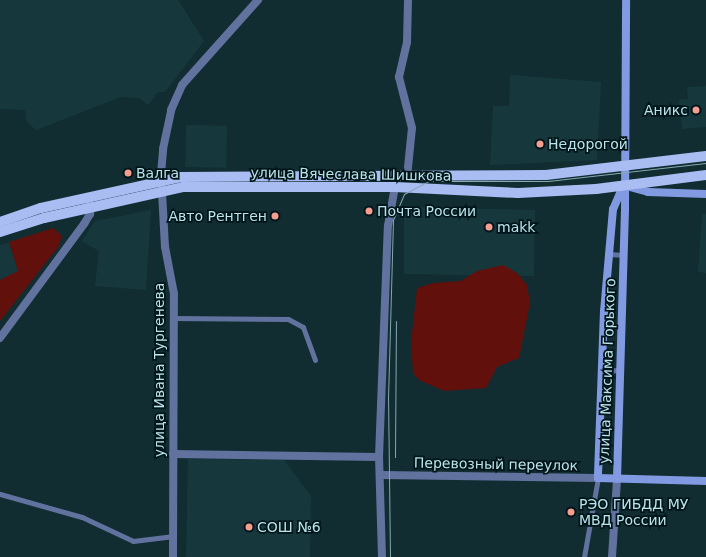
<!DOCTYPE html>
<meta charset="utf-8">
<style>
body{margin:0}
#map{position:relative;width:706px;height:557px;overflow:hidden;background:#112d32;font-family:"DejaVu Sans",sans-serif}
div>[style]{position:absolute}
.built>*{inset:0;background:#16383d;transform-origin:0 0}
.green>*{inset:0;background:#62100b}
.lane>*{height:5px;margin:-2.5px;padding:0 2.5px;transform-origin:2.5px;border-radius:2.5px;background:#62729e}
.street>*{height:8px;margin:-4px;padding:0 4px;transform-origin:4px;border-radius:4px;background:#62729e}
.secondary>*{height:8px;margin:-4px;padding:0 4px;transform-origin:4px;border-radius:4px;background:#829ae1}
.primary>*{height:10px;margin:-5px;padding:0 5px;transform-origin:5px;border-radius:5px;background:#a9bdf3}
.tram>*{height:1px;margin:-0.5px;padding:0 0.5px;transform-origin:0.5px;border-radius:0.5px;background:#84a9b0}
.dots>*{width:11px;height:11px;translate:-50% -50%;box-sizing:border-box;border:2px solid #00151a;border-radius:50%}
span{translate:-50% -50%;white-space:nowrap;text-align:center;line-height:1.15;-webkit-text-stroke:3.5px #00151a;paint-order:stroke}
.poi-label{font-size:14px;color:#bae3ea}
.right{translate:-100% -50%;text-align:right}
.left{translate:0 -50%;text-align:left}
.street-label{font-size:14px;color:#bae3ea}
</style>
<div id="map">
<div class="built">
<i style="clip-path:polygon(0 0,178px 0,204px 41px,165px 92px,158px 92px,148px 105px,139px 98px,121px 97px,36px 130px,26px 121px,25px 110px,0 109px)"></i>
<i style="clip-path:polygon(510px 75px,601px 82px,597px 160px,490px 165px,493px 106px,509px 106px)"></i>
<i style="clip-path:polygon(706px 86px,706px 127px,682px 129px,679px 100px,688px 99px,687px 87px)"></i>
<i style="left:186px;top:125px;width:41px;height:42px;rotate:1deg"></i>
<i style="clip-path:polygon(411px 207px,535px 210px,534px 276px,404px 274px,404px 217px)"></i>
<i style="clip-path:polygon(151px 210px,146px 290px,95px 286px,99px 251px,82px 241px,95px 221px)"></i>
<i style="clip-path:polygon(702px 214px,706px 214px,706px 273px,698px 272px)"></i>
<i style="clip-path:polygon(9px 242px,18px 272px,0 280px,0 245px)"></i>
<i style="clip-path:polygon(188px 459px,284px 460px,311px 496px,310px 557px,186px 557px)"></i>
</div>
<div class="green">
<i style="clip-path:polygon(53px 228px,62px 236px,59px 246px,0 321px,0 280px,18px 271px,9px 242px)"></i>
<i style="clip-path:polygon(503px 265px,517px 273px,527px 285px,530px 303px,519px 358px,497px 367px,486px 388px,444px 391px,419px 380px,413px 373px,411px 342px,417px 288px,433px 283px,461px 281px,477px 271px)"></i>
</div>
<div class="lane">
<i style="left:609px;top:254px;width:15px;rotate:4deg"></i>
<i style="left:174px;top:318px;width:114px;rotate:0.5deg"></i>
<i style="left:288px;top:319px;width:17px;rotate:28deg"></i>
<i style="left:303px;top:327px;width:35px;rotate:70deg"></i>
<i style="left:602px;top:371px;width:18px;rotate:-3deg"></i>
<i style="left:0;top:494px;width:85px;rotate:15.7deg"></i>
<i style="left:82px;top:517px;width:56px;rotate:25.2deg"></i>
<i style="left:133px;top:541px;width:39px;rotate:-7deg"></i>
<i style="left:584px;top:557px;width:80px;rotate:-80deg"></i>
</div>
<div class="street">
<i style="left:407px;top:177px;width:49px;rotate:-84.2deg"></i>
<i style="left:412px;top:128px;width:53px;rotate:-104.3deg"></i>
<i style="left:399px;top:77px;width:36px;rotate:-77deg"></i>
<i style="left:407px;top:42px;width:42px;rotate:-88.6deg"></i>
<i style="left:0;top:338px;width:142px;rotate:-53.6deg"></i>
<i style="left:84px;top:224px;width:12px;rotate:-59deg"></i>
<i style="left:90px;top:214px;width:12px;rotate:-95deg"></i>
<i style="left:173px;top:454px;width:206px;rotate:0.8deg"></i>
<i style="left:381px;top:475px;width:217px;rotate:0.8deg"></i>
<i style="left:173px;top:557px;width:263px;rotate:-89.8deg"></i>
<i style="left:174px;top:294px;width:48px;rotate:-100.8deg"></i>
<i style="left:165px;top:247px;width:73px;rotate:-93.1deg"></i>
<i style="left:161px;top:174px;width:25px;rotate:-85deg"></i>
<i style="left:163px;top:149px;width:40px;rotate:-78deg"></i>
<i style="left:171px;top:110px;width:27px;rotate:-66deg"></i>
<i style="left:182px;top:85px;width:114px;rotate:-48.2deg"></i>
<i style="left:382px;top:557px;width:100px;rotate:-91.7deg"></i>
<i style="left:379px;top:457px;width:231px;rotate:-87.8deg"></i>
<i style="left:388px;top:226px;width:40px;rotate:-80deg"></i>
<i style="left:612px;top:557px;width:78px;rotate:-86.3deg"></i>
</div>
<div class="secondary">
<i style="left:623px;top:186px;width:25px;rotate:113deg"></i>
<i style="left:613px;top:209px;width:102px;rotate:95deg"></i>
<i style="left:604px;top:311px;width:167px;rotate:92.1deg"></i>
<i style="left:598px;top:478px;width:108px;rotate:1.6deg"></i>
<i style="left:626px;top:186px;width:23px;rotate:15deg"></i>
<i style="left:648px;top:192px;width:58px;rotate:2deg"></i>
<i style="left:617px;top:479px;width:269px;rotate:-88.3deg"></i>
<i style="left:625px;top:210px;width:210px;rotate:-89.7deg"></i>
</div>
<div class="primary">
<i style="left:0;top:222px;width:43px;rotate:-18.9deg"></i>
<i style="left:41px;top:208px;width:143px;rotate:-12.5deg"></i>
<i style="left:181px;top:177px;width:365px;rotate:-0.3deg"></i>
<i style="left:546px;top:175px;width:161px;rotate:-6.8deg"></i>
<i style="left:0;top:232px;width:46px;rotate:-17.7deg"></i>
<i style="left:44px;top:218px;width:142px;rotate:-12.6deg"></i>
<i style="left:183px;top:187px;width:212px"></i>
<i style="left:395px;top:187px;width:123px;rotate:2.8deg"></i>
<i style="left:518px;top:193px;width:78px;rotate:-2.9deg"></i>
<i style="left:596px;top:189px;width:111px;rotate:-7.3deg"></i>
</div>
<div class="tram">
<i style="left:395px;top:457px;width:136px;rotate:-89.6deg"></i>
<i style="left:390px;top:557px;width:158px;rotate:-90.7deg"></i>
<i style="left:388px;top:399px;width:179px;rotate:-88.4deg"></i>
<i style="left:393px;top:220px;width:28px;rotate:-67deg"></i>
<i style="left:404px;top:194px;width:27px;rotate:-28deg"></i>
<i style="left:428px;top:181px;width:120px"></i>
<i style="left:548px;top:181px;width:159px;rotate:-6.5deg"></i>
</div>
<div class="dots">
<i style="left:696px;top:110px;background:#f59d8f"></i>
<i style="left:540px;top:144px;background:#f59d8f"></i>
<i style="left:128px;top:173px;background:#f59d8f"></i>
<i style="left:369px;top:211px;background:#f59d8f"></i>
<i style="left:275px;top:216px;background:#f59d8f"></i>
<i style="left:489px;top:227px;background:#f59d8f"></i>
<i style="left:571px;top:512px;background:#f59d8f"></i>
<i style="left:249px;top:527px;background:#f59d8f"></i>
</div>
<div class="poi-label">
<span class="right" style="left:688px;top:110px">Аникс</span>
<span class="left" style="left:548px;top:144px">Недорогой</span>
<span class="left" style="left:136px;top:173px">Валга</span>
<span class="left" style="left:377px;top:211px">Почта России</span>
<span class="right" style="left:267px;top:216px">Авто Рентген</span>
<span class="left" style="left:497px;top:227px">makk</span>
<span class="left" style="left:579px;top:512px">РЭО ГИБДД МУ<br>МВД России</span>
<span class="left" style="left:257px;top:527px">СОШ №6</span>
</div>
<div class="street-label">
<span style="left:351px;top:174px;rotate:1deg">улица Вячеслава Шишкова</span>
<span style="left:159px;top:370px;rotate:-90deg">улица Ивана Тургенева</span>
<span style="left:607px;top:371px;rotate:-88deg">улица Максима Горького</span>
<span style="left:496px;top:464px;rotate:1deg">Перевозный переулок</span>
</div>
</div>
